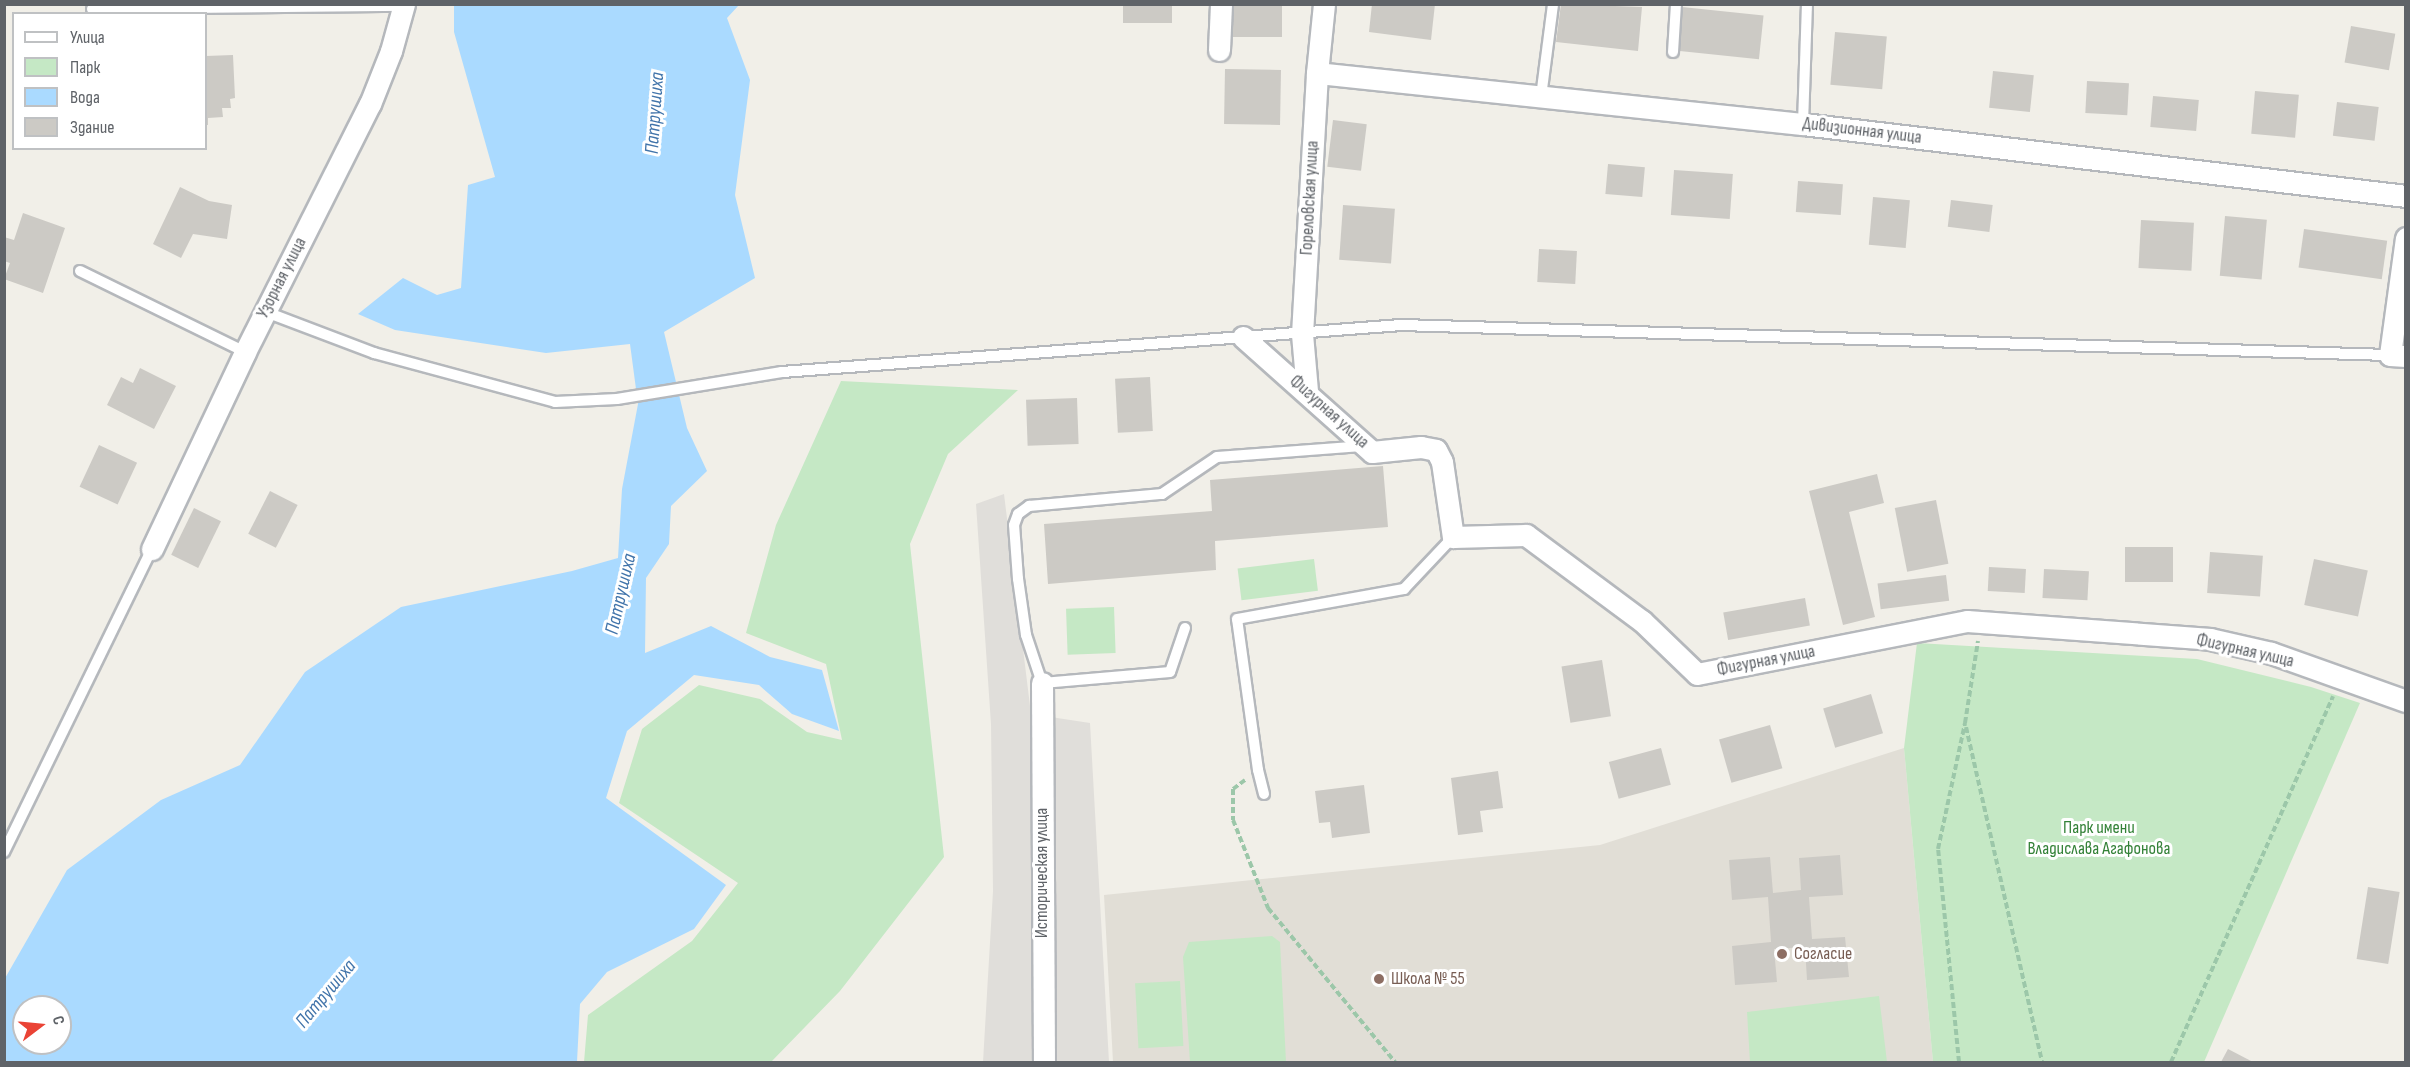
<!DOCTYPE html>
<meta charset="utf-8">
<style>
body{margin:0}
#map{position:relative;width:2410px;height:1067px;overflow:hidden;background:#f1efe8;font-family:"Sofia Sans Condensed",sans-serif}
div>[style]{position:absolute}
.industrial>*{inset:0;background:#e0deda}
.education>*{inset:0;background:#e1ded6}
.green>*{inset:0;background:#c5e8c5;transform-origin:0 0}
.water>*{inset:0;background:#aadaff}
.building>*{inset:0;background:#cccac5;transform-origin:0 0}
.path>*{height:4px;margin-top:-2px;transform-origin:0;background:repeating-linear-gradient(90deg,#9cc7a9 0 6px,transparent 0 9px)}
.roads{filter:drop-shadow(2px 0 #b5b8bc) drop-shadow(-2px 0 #b5b8bc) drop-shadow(0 2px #b5b8bc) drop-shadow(0 -2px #b5b8bc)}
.service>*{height:10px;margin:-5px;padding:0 5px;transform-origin:5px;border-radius:5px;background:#fff}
.minor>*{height:21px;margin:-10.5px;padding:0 10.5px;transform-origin:10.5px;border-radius:10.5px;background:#fff}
.dots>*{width:16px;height:16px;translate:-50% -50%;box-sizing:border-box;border:3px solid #fff;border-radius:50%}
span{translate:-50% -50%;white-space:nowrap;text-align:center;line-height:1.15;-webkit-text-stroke:6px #fff;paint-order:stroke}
.street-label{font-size:18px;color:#5f6368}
.park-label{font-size:18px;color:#348238}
.education-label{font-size:18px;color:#785e54}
.left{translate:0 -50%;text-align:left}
.water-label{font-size:20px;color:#4174aa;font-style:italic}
.frame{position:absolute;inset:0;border:6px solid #5f6368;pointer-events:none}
.legend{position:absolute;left:12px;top:12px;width:195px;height:138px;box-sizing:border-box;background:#fff;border:2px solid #bfc1c3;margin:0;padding:8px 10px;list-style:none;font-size:18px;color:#5f6368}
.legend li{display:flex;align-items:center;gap:12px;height:30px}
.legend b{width:30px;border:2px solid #bfc1c3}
.north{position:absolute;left:12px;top:995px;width:60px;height:60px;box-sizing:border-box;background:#fff;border:2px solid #bfc1c3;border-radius:50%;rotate:74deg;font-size:16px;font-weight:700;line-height:24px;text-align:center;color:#5f6368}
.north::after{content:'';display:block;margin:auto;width:21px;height:27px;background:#ea4335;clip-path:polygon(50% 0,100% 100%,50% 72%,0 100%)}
</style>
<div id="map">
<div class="industrial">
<i style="clip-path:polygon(1004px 494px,1031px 714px,1090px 723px,1109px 1062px,983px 1062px,993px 891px,991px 724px,976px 504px)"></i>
</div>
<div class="education">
<i style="clip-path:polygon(1904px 748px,1933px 1062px,1113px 1062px,1104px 895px,1600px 845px)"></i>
</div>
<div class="green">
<i style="clip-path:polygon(841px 381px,1018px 390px,948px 454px,910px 544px,944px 857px,840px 991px,771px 1062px,584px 1062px,588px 1015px,692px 941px,738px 883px,619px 803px,642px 729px,699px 685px,760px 699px,807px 732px,842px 740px,826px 664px,746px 633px,776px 525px)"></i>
<i style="left:1314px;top:559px;width:32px;height:77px;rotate:83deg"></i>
<i style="left:1114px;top:607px;width:46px;height:48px;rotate:88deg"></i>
<i style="clip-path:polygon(1917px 643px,2197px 659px,2311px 687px,2360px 703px,2204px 1062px,1933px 1062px,1904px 748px)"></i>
<i style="clip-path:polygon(1272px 936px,1280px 942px,1286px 1062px,1190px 1062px,1183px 957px,1189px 942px)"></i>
<i style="left:1180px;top:981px;width:65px;height:45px;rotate:87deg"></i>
<i style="clip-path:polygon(1879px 996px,1887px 1062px,1750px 1062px,1747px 1012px)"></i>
</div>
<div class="water">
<i style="clip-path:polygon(evenodd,454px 5px,739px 5px,727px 18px,750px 80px,735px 195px,755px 278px,664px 332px,687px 428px,707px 471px,671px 506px,669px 544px,646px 578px,645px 653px,711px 626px,770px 657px,822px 670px,839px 731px,792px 714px,759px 685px,694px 675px,627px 731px,606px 798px,726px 885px,694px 929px,607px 972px,580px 1004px,577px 1062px,5px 1062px,4px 980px,67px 870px,161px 800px,240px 765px,305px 672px,401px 607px,572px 571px,618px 558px,622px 489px,638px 404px,630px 344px,546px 353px,395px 330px,358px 314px,403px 278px,437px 295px,461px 288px,468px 185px,495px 177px,454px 32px,454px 5px,24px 1007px,60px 1007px,60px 1043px,24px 1043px,24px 1007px)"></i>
</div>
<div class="building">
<i style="left:1123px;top:4px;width:49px;height:19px"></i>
<i style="left:1230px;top:4px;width:52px;height:33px"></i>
<i style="clip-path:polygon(1372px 4px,1435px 4px,1431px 40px,1369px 32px)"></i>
<i style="clip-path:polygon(1561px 4px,1642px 7px,1638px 51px,1556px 42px)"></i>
<i style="left:1682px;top:7px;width:82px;height:44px;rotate:6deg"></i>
<i style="left:2351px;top:26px;width:45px;height:37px;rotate:10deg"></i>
<i style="left:1835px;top:32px;width:52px;height:53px;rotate:5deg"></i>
<i style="clip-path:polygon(233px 55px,235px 98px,230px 99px,231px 108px,222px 108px,223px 117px,208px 118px,208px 125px,206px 125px,206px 56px)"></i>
<i style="left:1225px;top:69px;width:56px;height:55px;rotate:1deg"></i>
<i style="left:1993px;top:71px;width:41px;height:37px;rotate:6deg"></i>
<i style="left:2087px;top:81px;width:42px;height:32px;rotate:3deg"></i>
<i style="left:2255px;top:91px;width:44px;height:43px;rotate:5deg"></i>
<i style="left:2153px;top:96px;width:46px;height:31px;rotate:5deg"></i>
<i style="left:2337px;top:102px;width:42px;height:34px;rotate:7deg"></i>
<i style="left:1333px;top:120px;width:34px;height:47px;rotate:7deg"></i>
<i style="left:1608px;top:164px;width:37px;height:30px;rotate:5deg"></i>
<i style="left:1674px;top:170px;width:59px;height:45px;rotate:4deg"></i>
<i style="left:1798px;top:181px;width:45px;height:31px;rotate:4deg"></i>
<i style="clip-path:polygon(180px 187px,209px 201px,232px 205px,227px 239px,193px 234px,181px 258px,153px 244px)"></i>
<i style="left:1873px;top:197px;width:37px;height:48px;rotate:5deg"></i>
<i style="left:1951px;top:200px;width:42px;height:27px;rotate:7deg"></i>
<i style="left:1343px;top:205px;width:52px;height:55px;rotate:4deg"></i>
<i style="clip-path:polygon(23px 213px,65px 228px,43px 293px,4px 279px,10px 263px,4px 261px,4px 237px,14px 240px)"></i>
<i style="left:2225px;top:216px;width:42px;height:60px;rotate:5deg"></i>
<i style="left:2141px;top:220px;width:53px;height:48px;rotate:3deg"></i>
<i style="left:2304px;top:229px;width:84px;height:39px;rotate:8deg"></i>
<i style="left:1539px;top:249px;width:38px;height:33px;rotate:3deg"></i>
<i style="clip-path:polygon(140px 368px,176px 386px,154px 429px,107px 405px,121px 377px,133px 383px)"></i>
<i style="left:1150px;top:377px;width:54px;height:35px;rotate:87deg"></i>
<i style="left:1077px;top:398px;width:46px;height:51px;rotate:88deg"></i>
<i style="left:99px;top:445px;width:42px;height:46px;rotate:25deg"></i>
<i style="clip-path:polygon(1383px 466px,1388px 527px,1215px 541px,1216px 570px,1048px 584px,1044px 524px,1212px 511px,1210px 480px)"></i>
<i style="clip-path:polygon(1877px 474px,1884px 503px,1849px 512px,1875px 617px,1843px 625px,1809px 491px)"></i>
<i style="left:270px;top:491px;width:31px;height:48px;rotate:27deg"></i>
<i style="left:1936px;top:500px;width:65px;height:42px;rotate:79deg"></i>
<i style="left:194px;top:508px;width:30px;height:52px;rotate:26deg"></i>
<i style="left:2173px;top:547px;width:35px;height:48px;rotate:90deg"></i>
<i style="left:2210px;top:552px;width:53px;height:41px;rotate:4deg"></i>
<i style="left:2314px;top:559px;width:55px;height:47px;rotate:12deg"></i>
<i style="left:1989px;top:567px;width:37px;height:24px;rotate:3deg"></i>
<i style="left:2044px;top:569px;width:45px;height:29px;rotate:3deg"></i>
<i style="left:1946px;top:575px;width:26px;height:69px;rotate:83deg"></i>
<i style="left:1805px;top:598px;width:28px;height:83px;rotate:80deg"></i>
<i style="left:1602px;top:660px;width:57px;height:41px;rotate:81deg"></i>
<i style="left:1871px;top:694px;width:41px;height:50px;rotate:73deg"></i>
<i style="left:1770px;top:725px;width:45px;height:53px;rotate:74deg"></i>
<i style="left:1661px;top:748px;width:38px;height:54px;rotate:75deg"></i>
<i style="clip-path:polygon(1498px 771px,1503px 808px,1480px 811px,1483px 832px,1458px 835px,1451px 778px)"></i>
<i style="clip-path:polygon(1364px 785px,1370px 833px,1332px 838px,1330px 822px,1319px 823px,1315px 791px)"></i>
<i style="clip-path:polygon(1840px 855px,1843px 895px,1809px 897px,1812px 939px,1845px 937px,1849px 977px,1807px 980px,1805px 947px,1774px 949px,1777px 982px,1735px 985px,1732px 946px,1771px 942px,1768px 897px,1732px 900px,1729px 860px,1770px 857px,1773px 893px,1801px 890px,1799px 858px)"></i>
<i style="left:2368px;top:887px;width:32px;height:73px;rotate:9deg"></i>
<i style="clip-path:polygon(2228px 1049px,2253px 1062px,2221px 1062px)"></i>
</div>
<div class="path">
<i style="left:1966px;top:727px;width:344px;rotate:77.2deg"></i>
<i style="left:1245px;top:780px;width:15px;rotate:143deg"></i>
<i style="left:1233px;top:789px;width:31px;rotate:90deg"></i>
<i style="left:1233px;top:820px;width:95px;rotate:68.3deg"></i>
<i style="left:1268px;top:908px;width:200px;rotate:50.5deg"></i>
<i style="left:1959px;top:1062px;width:214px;rotate:-95.6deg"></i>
<i style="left:1938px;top:849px;width:129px;rotate:-77.9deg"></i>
<i style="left:1965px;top:723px;width:83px;rotate:-81deg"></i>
<i style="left:2171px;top:1062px;width:400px;rotate:-66.1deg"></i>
</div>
<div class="roads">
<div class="service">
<i style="left:92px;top:9px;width:311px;rotate:-0.6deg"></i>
<i style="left:1673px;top:52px;width:48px;rotate:-86.4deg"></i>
<i style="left:1541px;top:97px;width:94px;rotate:-82.6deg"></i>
<i style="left:1803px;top:124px;width:120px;rotate:-88.1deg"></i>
<i style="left:80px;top:271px;width:184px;rotate:26.1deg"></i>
<i style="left:266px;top:312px;width:116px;rotate:20.8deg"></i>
<i style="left:374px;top:353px;width:188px;rotate:15.1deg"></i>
<i style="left:555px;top:402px;width:62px;rotate:-2.8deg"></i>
<i style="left:617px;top:399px;width:167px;rotate:-9.3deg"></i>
<i style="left:782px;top:372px;width:621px;rotate:-4.34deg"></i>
<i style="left:1401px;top:325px;width:989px;rotate:1.74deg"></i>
<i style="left:1185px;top:628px;width:46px;rotate:108.8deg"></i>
<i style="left:1170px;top:672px;width:128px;rotate:175.1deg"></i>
<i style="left:1042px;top:683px;width:51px;rotate:-108.4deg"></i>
<i style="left:1026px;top:635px;width:57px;rotate:-98.1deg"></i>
<i style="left:1018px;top:579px;width:54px;rotate:-94.2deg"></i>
<i style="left:1014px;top:525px;width:12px;rotate:-70deg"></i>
<i style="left:1018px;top:514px;width:14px;rotate:-36deg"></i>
<i style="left:1029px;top:506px;width:134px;rotate:-5.2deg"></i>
<i style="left:1162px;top:494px;width:66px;rotate:-33.9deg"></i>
<i style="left:1217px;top:457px;width:145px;rotate:-4.3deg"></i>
<i style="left:1264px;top:794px;width:25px;rotate:-104deg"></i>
<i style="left:1258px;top:770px;width:152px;rotate:-97.9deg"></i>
<i style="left:1237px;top:619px;width:170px;rotate:-10.2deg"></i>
<i style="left:1404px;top:589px;width:71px;rotate:-46.7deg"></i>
<i style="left:4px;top:852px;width:337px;rotate:-64deg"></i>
</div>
<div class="minor">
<i style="left:1219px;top:50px;width:46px;rotate:-87.5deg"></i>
<i style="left:1317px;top:73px;width:489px;rotate:6deg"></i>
<i style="left:1803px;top:124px;width:607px;rotate:6.81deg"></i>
<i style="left:2406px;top:238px;width:118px;rotate:97.8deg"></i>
<i style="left:2390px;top:355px;width:16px;rotate:4deg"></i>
<i style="left:1243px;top:337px;width:173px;rotate:41.7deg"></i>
<i style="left:1372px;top:452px;width:49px;rotate:-5.8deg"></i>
<i style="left:1421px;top:447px;width:15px;rotate:11deg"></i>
<i style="left:1436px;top:450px;width:13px;rotate:63deg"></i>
<i style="left:1442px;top:462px;width:76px;rotate:81.7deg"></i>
<i style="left:1453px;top:537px;width:73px;rotate:-1.6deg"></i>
<i style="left:1526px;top:535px;width:144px;rotate:36.6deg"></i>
<i style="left:1642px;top:621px;width:76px;rotate:43.9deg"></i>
<i style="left:1697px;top:674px;width:275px;rotate:-11.1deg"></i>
<i style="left:1967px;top:621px;width:244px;rotate:4.2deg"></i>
<i style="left:2210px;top:639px;width:63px;rotate:12.9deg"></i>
<i style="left:2271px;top:653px;width:143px;rotate:19.6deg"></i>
<i style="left:1307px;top:391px;width:57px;rotate:-95deg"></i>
<i style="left:1302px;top:334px;width:261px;rotate:-86.7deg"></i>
<i style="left:1317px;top:73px;width:69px;rotate:-84.2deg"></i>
<i style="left:152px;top:549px;width:218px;rotate:-64.7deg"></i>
<i style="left:245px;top:352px;width:278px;rotate:-63.3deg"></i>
<i style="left:370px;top:104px;width:57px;rotate:-68.4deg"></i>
<i style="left:391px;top:51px;width:49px;rotate:-74.5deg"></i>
<i style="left:1042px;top:683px;width:379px;rotate:89.7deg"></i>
</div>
</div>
<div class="dots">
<i style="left:1782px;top:954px;background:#8d6e63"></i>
<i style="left:1379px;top:979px;background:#8d6e63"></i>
</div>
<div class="street-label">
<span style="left:1862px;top:131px;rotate:7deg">Дивизионная улица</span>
<span style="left:1310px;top:198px;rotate:-87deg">Гореловская улица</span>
<span style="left:282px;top:278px;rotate:-63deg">Узорная улица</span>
<span style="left:1329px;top:412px;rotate:42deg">Фигурная улица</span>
<span style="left:2245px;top:651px;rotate:13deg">Фигурная улица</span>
<span style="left:1766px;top:661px;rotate:-11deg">Фигурная улица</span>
<span style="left:1042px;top:873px;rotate:-90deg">Историческая улица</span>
</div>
<div class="park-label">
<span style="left:2099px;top:839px">Парк имени<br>Владислава Агафонова</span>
</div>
<div class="education-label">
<span class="left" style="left:1794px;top:954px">Согласие</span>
<span class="left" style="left:1391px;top:979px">Школа № 55</span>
</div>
<div class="water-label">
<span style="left:655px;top:113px;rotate:-86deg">Патрушиха</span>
<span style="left:621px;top:594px;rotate:-77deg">Патрушиха</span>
<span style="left:326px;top:994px;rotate:-50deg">Патрушиха</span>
</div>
<div class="frame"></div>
<ul class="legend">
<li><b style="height:8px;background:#fff"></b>Улица</li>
<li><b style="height:16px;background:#c5e8c5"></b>Парк</li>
<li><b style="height:16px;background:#aadaff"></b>Вода</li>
<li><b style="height:16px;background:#cccac5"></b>Здание</li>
</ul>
<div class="north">С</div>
</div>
